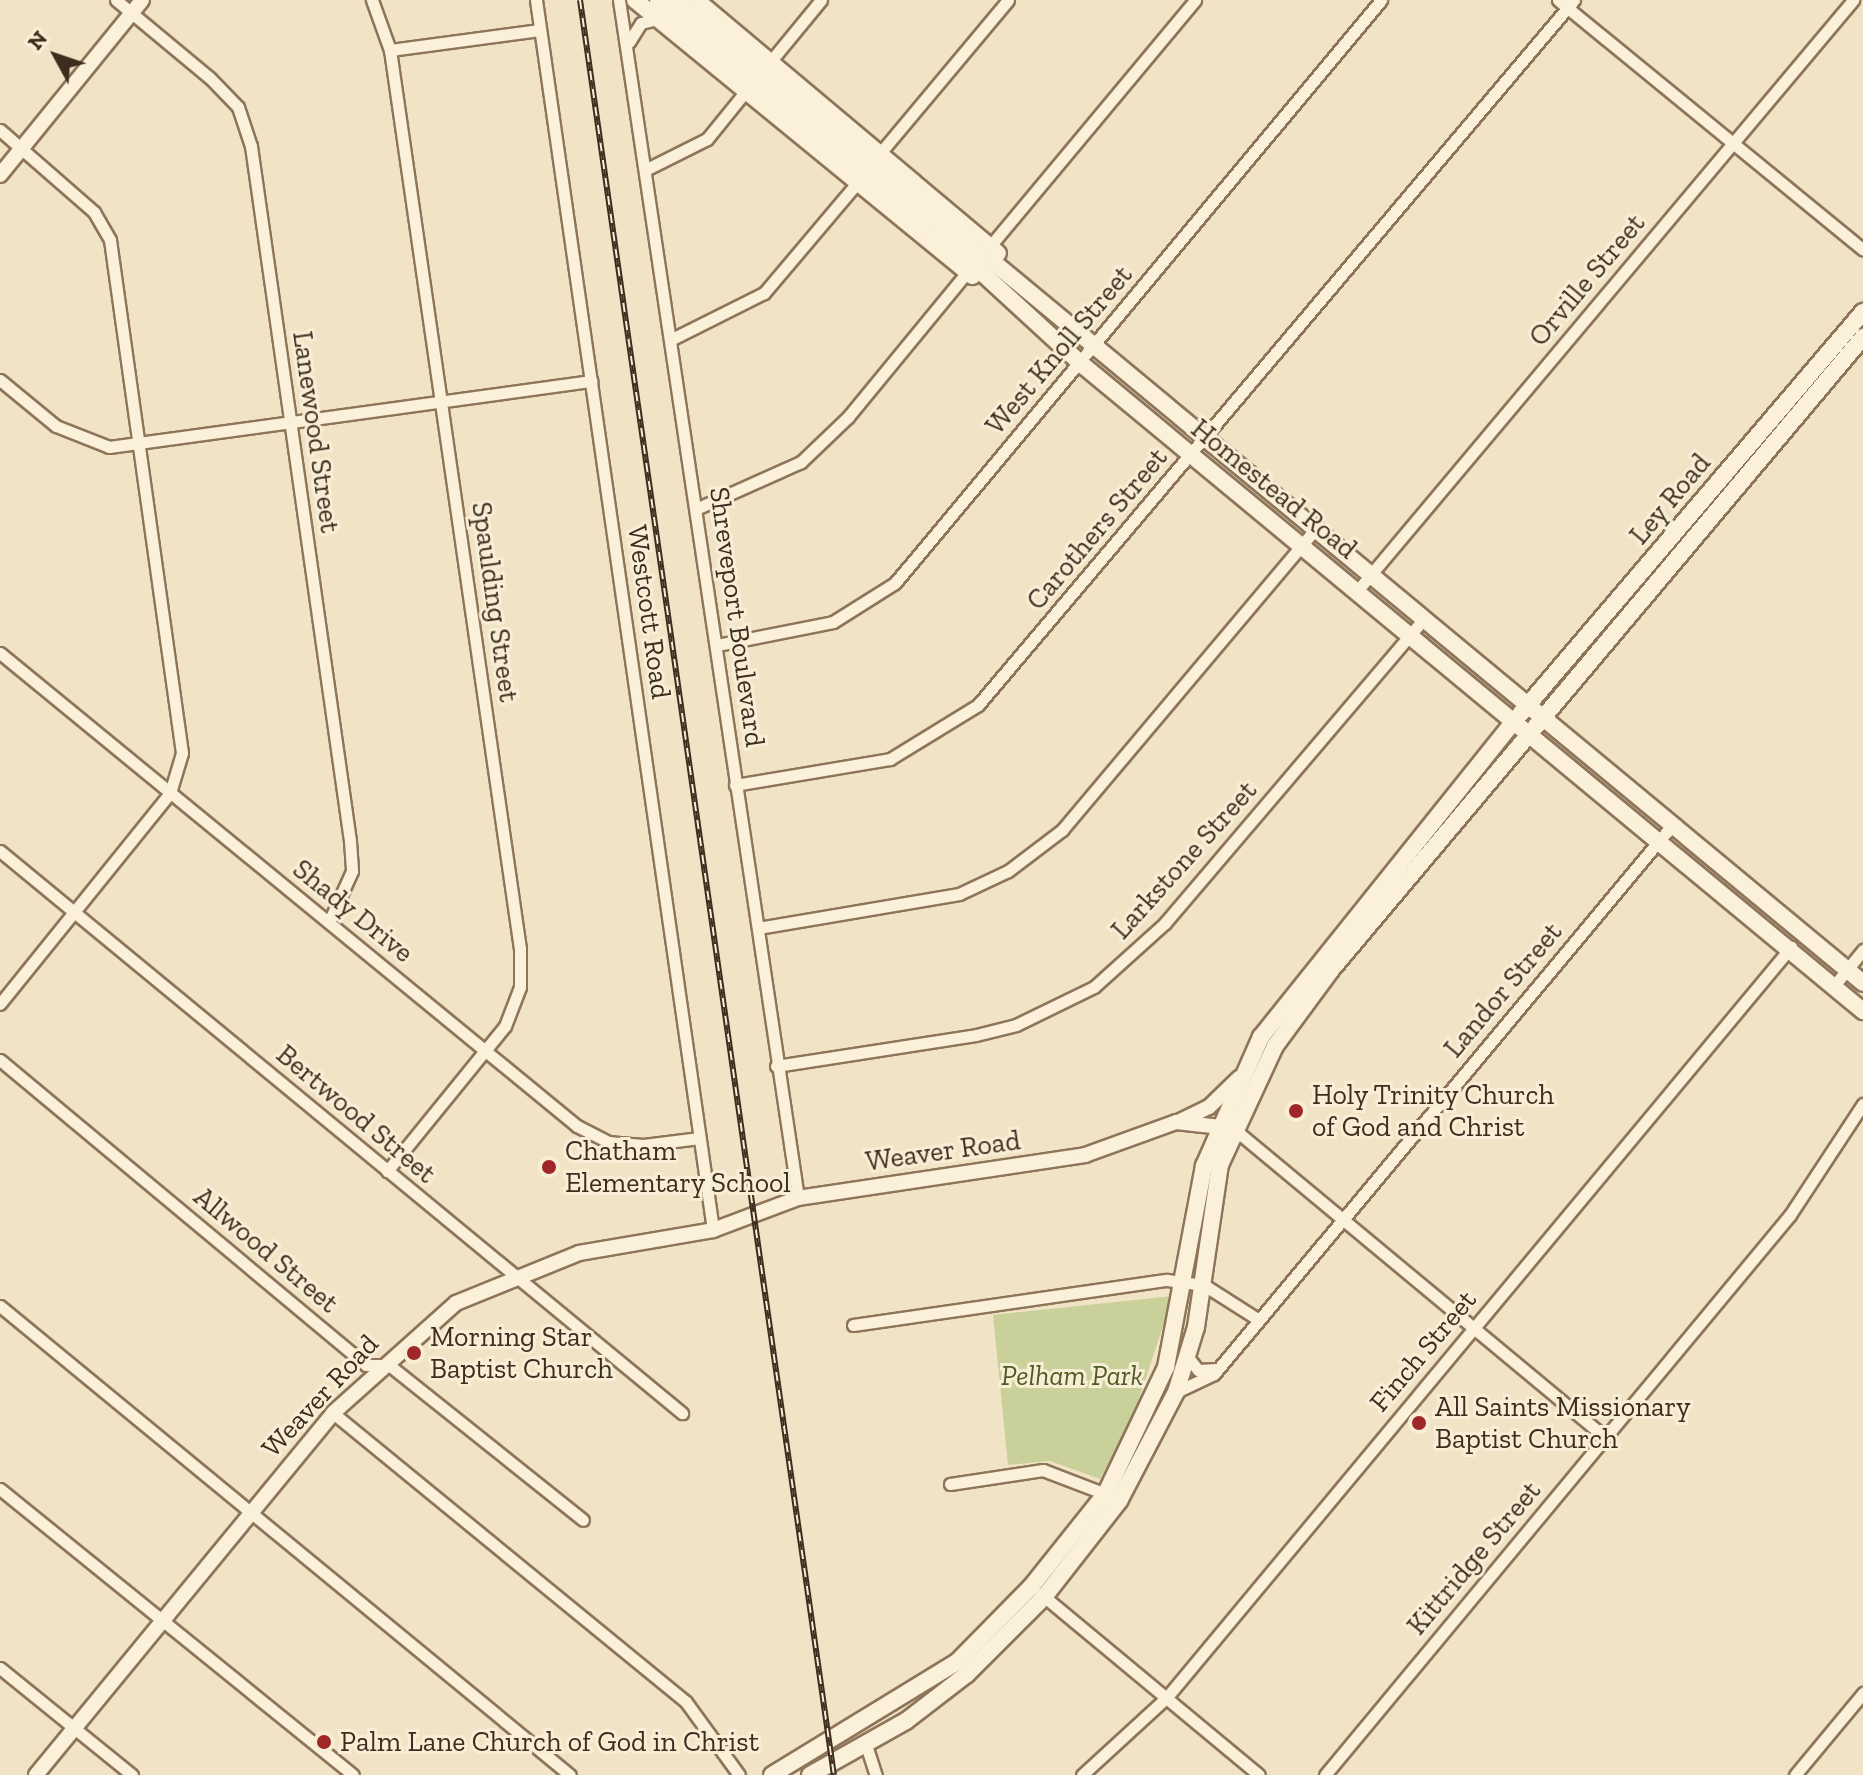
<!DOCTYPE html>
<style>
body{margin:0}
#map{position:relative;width:1863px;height:1775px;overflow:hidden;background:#f1e4c6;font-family:"Zilla Slab",serif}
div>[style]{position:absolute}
.green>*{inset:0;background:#cad099}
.roads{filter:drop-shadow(2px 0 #8e755a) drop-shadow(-2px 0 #8e755a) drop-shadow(0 2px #8e755a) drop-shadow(0 -2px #8e755a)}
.minor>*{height:11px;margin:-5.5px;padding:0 5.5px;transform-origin:5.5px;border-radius:5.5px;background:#fbf1da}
.tertiary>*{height:14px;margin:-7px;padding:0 7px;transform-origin:7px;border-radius:7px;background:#fbf1da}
.secondary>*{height:16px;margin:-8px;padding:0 8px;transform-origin:8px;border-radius:8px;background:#fbf1da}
.rail>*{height:6px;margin-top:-3px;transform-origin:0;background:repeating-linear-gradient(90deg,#f8eed6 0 9px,#3d2d1f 0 18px);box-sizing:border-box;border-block:2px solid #3d2d1f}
.dots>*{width:22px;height:22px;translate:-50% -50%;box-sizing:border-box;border:4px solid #f8eed6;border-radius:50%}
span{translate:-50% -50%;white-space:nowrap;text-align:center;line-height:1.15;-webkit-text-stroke:6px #f8eed6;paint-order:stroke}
.street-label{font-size:28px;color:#3d2d1f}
.poi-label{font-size:28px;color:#3d2d1f}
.left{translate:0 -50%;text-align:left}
.park-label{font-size:28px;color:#4e5b24;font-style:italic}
.north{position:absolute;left:16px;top:16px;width:80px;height:80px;-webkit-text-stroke:6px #f8eed6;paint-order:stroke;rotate:310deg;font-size:22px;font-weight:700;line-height:32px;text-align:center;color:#3d2d1f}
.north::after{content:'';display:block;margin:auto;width:28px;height:36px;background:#3d2d1f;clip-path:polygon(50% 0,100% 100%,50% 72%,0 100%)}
</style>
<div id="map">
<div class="green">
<i style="clip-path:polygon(1173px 1296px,1133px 1417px,1100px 1479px,1050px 1461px,1008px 1465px,993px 1315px)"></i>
</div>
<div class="roads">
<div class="minor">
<i style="left:116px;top:0;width:122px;rotate:39.7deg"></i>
<i style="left:210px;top:78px;width:40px;rotate:46deg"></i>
<i style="left:238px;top:107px;width:41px;rotate:71.6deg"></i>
<i style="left:251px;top:146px;width:702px;rotate:81.89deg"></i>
<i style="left:350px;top:841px;width:30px;rotate:86deg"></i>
<i style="left:352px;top:871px;width:56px;rotate:114.3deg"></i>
<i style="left:372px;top:0;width:53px;rotate:70.2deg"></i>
<i style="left:390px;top:50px;width:908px;rotate:81.77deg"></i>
<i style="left:520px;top:949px;width:38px;rotate:90deg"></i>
<i style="left:520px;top:987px;width:42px;rotate:111deg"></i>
<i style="left:505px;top:1026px;width:187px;rotate:129.1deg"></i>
<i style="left:536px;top:0;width:1243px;rotate:81.81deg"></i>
<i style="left:619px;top:0;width:1211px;rotate:81.5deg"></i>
<i style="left:1558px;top:0;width:394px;rotate:39.3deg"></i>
<i style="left:629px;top:42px;width:22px;rotate:-58deg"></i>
<i style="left:641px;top:23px;width:16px;rotate:-14deg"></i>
<i style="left:390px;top:50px;width:151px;rotate:-7.6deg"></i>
<i style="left:770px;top:62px;width:80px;rotate:-50.6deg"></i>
<i style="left:0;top:130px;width:125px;rotate:41.1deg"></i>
<i style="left:94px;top:212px;width:32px;rotate:60deg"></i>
<i style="left:110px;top:240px;width:518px;rotate:82.01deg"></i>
<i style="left:182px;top:753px;width:42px;rotate:106.7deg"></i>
<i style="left:170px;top:793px;width:271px;rotate:128.9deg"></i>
<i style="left:881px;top:152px;width:198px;rotate:-50.1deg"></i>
<i style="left:647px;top:169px;width:67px;rotate:-26.6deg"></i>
<i style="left:707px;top:139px;width:60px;rotate:-51deg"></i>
<i style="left:991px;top:245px;width:319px;rotate:-50.2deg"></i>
<i style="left:672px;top:339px;width:103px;rotate:-26.6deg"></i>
<i style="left:764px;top:293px;width:143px;rotate:-49.8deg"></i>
<i style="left:0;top:380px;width:72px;rotate:39.4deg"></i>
<i style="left:56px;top:426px;width:57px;rotate:21.6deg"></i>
<i style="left:109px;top:447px;width:487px;rotate:-7.8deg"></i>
<i style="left:698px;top:508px;width:113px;rotate:-24.1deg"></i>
<i style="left:801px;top:462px;width:65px;rotate:-43.8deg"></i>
<i style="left:848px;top:417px;width:188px;rotate:-50.6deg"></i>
<i style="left:1357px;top:591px;width:772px;rotate:-49.99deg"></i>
<i style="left:717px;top:645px;width:118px;rotate:-11.2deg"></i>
<i style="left:833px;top:622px;width:73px;rotate:-32.2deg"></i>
<i style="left:895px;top:583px;width:759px;rotate:-50.18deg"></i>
<i style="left:0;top:653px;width:746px;rotate:39.34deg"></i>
<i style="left:577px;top:1126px;width:35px;rotate:27deg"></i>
<i style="left:608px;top:1142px;width:35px;rotate:5deg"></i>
<i style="left:643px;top:1145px;width:57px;rotate:-7deg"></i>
<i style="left:735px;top:785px;width:157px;rotate:-9.5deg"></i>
<i style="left:890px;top:759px;width:103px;rotate:-31.5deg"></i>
<i style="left:978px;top:705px;width:923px;rotate:-49.79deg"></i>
<i style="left:0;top:851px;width:884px;rotate:39.49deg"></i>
<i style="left:758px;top:928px;width:204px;rotate:-9.6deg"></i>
<i style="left:959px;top:894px;width:54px;rotate:-25.1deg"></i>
<i style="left:1008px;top:871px;width:68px;rotate:-37.2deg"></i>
<i style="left:1062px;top:830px;width:395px;rotate:-49.9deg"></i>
<i style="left:1833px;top:987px;width:48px;rotate:-51deg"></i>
<i style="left:0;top:1060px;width:476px;rotate:39.8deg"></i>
<i style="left:366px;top:1365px;width:23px"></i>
<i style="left:389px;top:1365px;width:248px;rotate:38.6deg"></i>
<i style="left:776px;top:1066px;width:202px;rotate:-8.8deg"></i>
<i style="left:976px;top:1035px;width:41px;rotate:-14deg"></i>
<i style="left:1016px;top:1025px;width:87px;rotate:-26deg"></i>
<i style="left:1094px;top:987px;width:96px;rotate:-42deg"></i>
<i style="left:1165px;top:923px;width:401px;rotate:-49.6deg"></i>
<i style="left:1234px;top:1129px;width:482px;rotate:39.7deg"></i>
<i style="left:0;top:1306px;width:738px;rotate:39.45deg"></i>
<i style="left:853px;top:1325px;width:317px;rotate:-8.2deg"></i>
<i style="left:1167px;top:1280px;width:37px;rotate:8deg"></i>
<i style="left:1204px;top:1285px;width:65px;rotate:32.5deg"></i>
<i style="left:1187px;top:1356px;width:18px;rotate:52deg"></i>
<i style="left:1198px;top:1370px;width:19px;rotate:-3deg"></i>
<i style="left:1176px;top:1392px;width:42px;rotate:-25.3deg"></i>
<i style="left:1214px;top:1374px;width:716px;rotate:-50.15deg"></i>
<i style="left:333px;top:1413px;width:456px;rotate:39.3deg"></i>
<i style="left:686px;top:1702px;width:90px;rotate:54deg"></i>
<i style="left:950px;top:1484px;width:94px;rotate:-8.6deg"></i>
<i style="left:1043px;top:1470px;width:73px;rotate:20.9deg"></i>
<i style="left:0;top:1489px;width:454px;rotate:39deg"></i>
<i style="left:1041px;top:1594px;width:283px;rotate:39.7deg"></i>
<i style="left:0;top:1668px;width:170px;rotate:39deg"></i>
<i style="left:866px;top:1745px;width:32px;rotate:72deg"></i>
<i style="left:1082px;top:1775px;width:115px;rotate:-42.5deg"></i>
<i style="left:1167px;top:1697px;width:976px;rotate:-50.24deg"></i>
<i style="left:1325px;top:1775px;width:728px;rotate:-50.3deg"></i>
<i style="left:1790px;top:1215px;width:133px;rotate:-56.7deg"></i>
<i style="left:1795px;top:1775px;width:107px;rotate:-50.3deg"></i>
</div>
<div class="tertiary">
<i style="left:0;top:175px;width:225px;rotate:-50.9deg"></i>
<i style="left:1180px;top:1121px;width:32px;rotate:-26deg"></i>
<i style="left:1209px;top:1107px;width:42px;rotate:-44deg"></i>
<i style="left:36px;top:1775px;width:468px;rotate:-50.6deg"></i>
<i style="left:333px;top:1413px;width:165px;rotate:-41.8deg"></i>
<i style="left:456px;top:1303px;width:133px;rotate:-22.1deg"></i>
<i style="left:579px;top:1253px;width:136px;rotate:-9.7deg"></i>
<i style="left:713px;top:1230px;width:91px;rotate:-20.6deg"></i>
<i style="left:798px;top:1198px;width:290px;rotate:-8.5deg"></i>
<i style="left:1085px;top:1155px;width:97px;rotate:-19.9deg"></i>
<i style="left:1176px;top:1122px;width:54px;rotate:6.3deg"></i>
</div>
<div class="secondary">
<i style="left:635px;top:0;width:436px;rotate:39.3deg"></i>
<i style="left:658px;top:0;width:368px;rotate:39.7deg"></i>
<i style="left:941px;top:235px;width:188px;rotate:42.6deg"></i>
<i style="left:1079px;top:362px;width:1018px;rotate:39.62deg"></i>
<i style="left:677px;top:0;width:1540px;rotate:39.65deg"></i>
<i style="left:696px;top:0;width:394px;rotate:40deg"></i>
<i style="left:772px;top:1775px;width:217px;rotate:-31.4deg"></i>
<i style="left:957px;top:1662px;width:105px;rotate:-45.4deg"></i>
<i style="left:1031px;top:1587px;width:120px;rotate:-51.4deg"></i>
<i style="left:1106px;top:1493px;width:140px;rotate:-64.5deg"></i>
<i style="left:1166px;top:1367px;width:205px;rotate:-79.3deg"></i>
<i style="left:1204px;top:1166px;width:141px;rotate:-66.2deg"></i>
<i style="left:1261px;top:1037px;width:408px;rotate:-51.3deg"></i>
<i style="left:1516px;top:719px;width:535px;rotate:-49.55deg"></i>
<i style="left:810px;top:1775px;width:110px;rotate:-29.4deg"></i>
<i style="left:906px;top:1721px;width:77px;rotate:-37.6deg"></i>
<i style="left:967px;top:1674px;width:109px;rotate:-45deg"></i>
<i style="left:1044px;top:1597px;width:122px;rotate:-52deg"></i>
<i style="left:1119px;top:1501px;width:123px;rotate:-62.4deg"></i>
<i style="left:1176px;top:1392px;width:68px;rotate:-72.9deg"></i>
<i style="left:1196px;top:1327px;width:164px;rotate:-81.6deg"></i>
<i style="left:1220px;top:1165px;width:131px;rotate:-65.2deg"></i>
<i style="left:1275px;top:1046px;width:94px;rotate:-53.6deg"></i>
<i style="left:1331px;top:970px;width:827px;rotate:-49.95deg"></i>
</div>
</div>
<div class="rail">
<i style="left:580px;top:0;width:1793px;rotate:81.86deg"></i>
</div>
<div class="dots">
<i style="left:1296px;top:1111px;background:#a12628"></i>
<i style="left:549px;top:1167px;background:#a12628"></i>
<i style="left:414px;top:1353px;background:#a12628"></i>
<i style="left:1419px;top:1423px;background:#a12628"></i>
<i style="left:324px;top:1742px;background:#a12628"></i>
</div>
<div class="street-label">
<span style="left:1587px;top:280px;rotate:-50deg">Orville Street</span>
<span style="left:1059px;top:350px;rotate:-50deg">West Knoll Street</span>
<span style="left:316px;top:432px;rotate:82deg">Lanewood Street</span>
<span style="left:1274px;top:489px;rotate:39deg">Homestead Road</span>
<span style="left:1670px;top:499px;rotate:-50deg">Ley Road</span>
<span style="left:1097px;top:529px;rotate:-50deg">Carothers Street</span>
<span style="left:495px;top:602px;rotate:82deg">Spaulding Street</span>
<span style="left:649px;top:612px;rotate:82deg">Westcott Road</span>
<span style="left:737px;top:617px;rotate:82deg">Shreveport Boulevard</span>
<span style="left:1184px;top:860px;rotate:-48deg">Larkstone Street</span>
<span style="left:353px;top:911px;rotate:39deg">Shady Drive</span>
<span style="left:1503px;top:990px;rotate:-50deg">Landor Street</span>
<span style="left:356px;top:1114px;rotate:40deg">Bertwood Street</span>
<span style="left:943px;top:1151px;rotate:-8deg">Weaver Road</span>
<span style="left:266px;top:1250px;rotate:40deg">Allwood Street</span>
<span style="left:1423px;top:1351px;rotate:-50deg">Finch Street</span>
<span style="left:320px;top:1396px;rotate:-47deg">Weaver Road</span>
<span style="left:1474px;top:1558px;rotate:-50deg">Kittridge Street</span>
</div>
<div class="poi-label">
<span class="left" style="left:1312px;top:1111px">Holy Trinity Church<br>of God and Christ</span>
<span class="left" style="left:565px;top:1167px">Chatham<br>Elementary School</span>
<span class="left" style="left:430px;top:1353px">Morning Star<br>Baptist Church</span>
<span class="left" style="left:1435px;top:1423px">All Saints Missionary<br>Baptist Church</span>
<span class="left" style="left:340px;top:1742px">Palm Lane Church of God in Christ</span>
</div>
<div class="park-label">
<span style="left:1072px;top:1376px">Pelham Park</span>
</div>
<div class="north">N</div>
</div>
